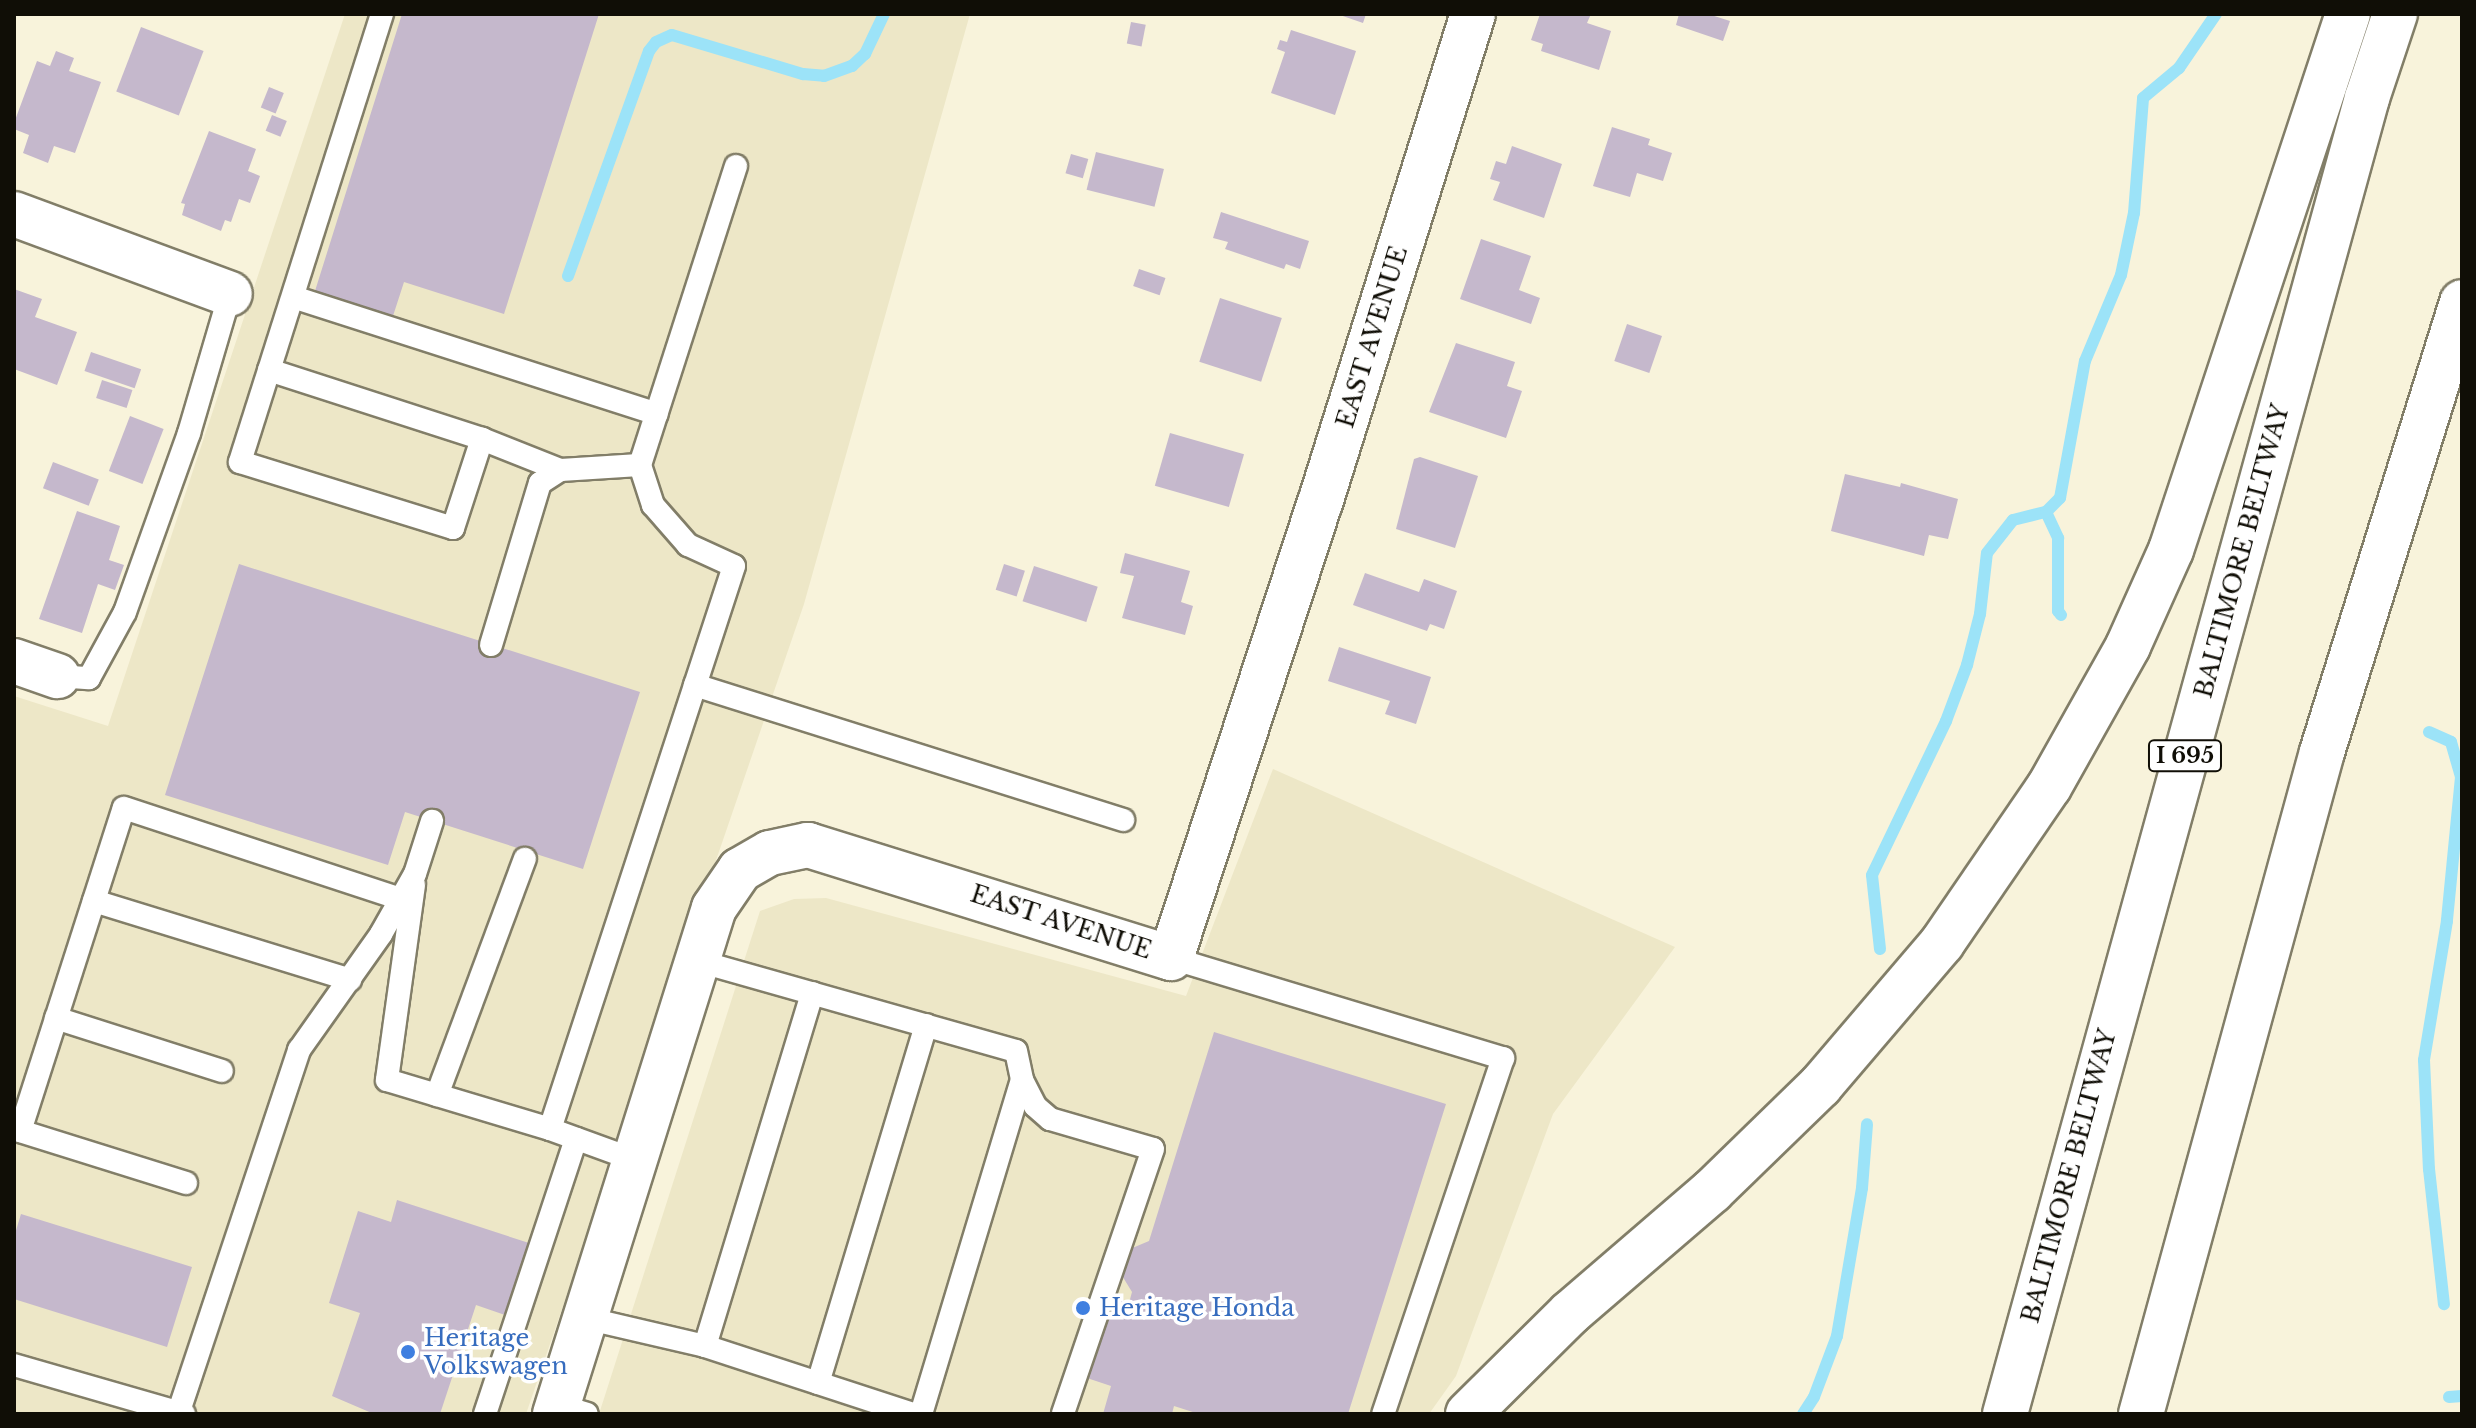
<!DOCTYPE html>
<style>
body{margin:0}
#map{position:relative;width:2476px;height:1428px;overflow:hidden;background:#f8f3db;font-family:"Libre Baskerville",serif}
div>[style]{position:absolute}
.built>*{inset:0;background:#ede7c7}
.stream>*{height:12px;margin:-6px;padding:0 6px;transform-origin:6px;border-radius:6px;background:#9ce3f8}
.building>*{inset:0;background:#c5b8cc;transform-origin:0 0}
.roads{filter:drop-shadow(2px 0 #827e68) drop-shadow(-2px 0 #827e68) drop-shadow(0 2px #827e68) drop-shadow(0 -2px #827e68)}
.service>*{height:22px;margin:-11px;padding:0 11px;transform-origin:11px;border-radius:11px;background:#fff}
.minor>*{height:44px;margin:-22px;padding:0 22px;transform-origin:22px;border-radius:22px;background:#fff}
.motorway>*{height:44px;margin:-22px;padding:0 22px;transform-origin:22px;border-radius:22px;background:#fff}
.dots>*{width:22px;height:22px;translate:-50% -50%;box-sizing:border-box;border:4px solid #fff;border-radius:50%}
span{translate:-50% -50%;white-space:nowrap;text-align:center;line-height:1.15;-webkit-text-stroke:7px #fff;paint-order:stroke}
.shield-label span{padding:2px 6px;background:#fff;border:2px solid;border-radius:6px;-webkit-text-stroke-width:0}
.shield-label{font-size:22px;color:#100e06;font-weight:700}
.street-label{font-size:24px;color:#100e06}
.shop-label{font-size:24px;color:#366cbe}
.left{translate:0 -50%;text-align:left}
.frame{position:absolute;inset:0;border:16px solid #100e06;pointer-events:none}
</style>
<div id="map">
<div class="built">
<i style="clip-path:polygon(345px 14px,970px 14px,804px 604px,526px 1414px,14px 1414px,14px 696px,108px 726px)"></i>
<i style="clip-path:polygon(1273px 769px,1675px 947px,1553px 1114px,1456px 1376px,1429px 1414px,599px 1414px,760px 911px,794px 899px,826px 898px,1186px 996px)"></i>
</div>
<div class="stream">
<i style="left:568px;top:276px;width:239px;rotate:-70.2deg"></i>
<i style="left:649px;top:51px;width:11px;rotate:-52deg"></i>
<i style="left:656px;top:42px;width:17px;rotate:-24deg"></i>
<i style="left:672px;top:35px;width:137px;rotate:16.6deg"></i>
<i style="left:803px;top:74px;width:21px;rotate:5deg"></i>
<i style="left:824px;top:76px;width:30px;rotate:-20deg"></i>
<i style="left:852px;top:66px;width:18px;rotate:-43deg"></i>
<i style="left:865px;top:54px;width:44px;rotate:-64.6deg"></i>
<i style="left:2046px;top:512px;width:29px;rotate:65deg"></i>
<i style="left:2058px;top:538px;width:73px;rotate:90deg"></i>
<i style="left:2058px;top:611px;width:5px;rotate:53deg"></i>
<i style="left:2429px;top:732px;width:24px;rotate:24deg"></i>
<i style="left:2451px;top:742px;width:36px;rotate:74deg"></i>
<i style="left:2461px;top:777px;width:145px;rotate:95.6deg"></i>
<i style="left:2447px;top:921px;width:141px;rotate:99.4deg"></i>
<i style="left:2424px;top:1060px;width:109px;rotate:87.4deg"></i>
<i style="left:2429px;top:1169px;width:136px;rotate:83.7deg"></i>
<i style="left:1880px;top:949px;width:74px;rotate:-96.2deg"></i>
<i style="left:1872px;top:875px;width:171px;rotate:-64.3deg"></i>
<i style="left:1946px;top:721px;width:60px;rotate:-69.4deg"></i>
<i style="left:1967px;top:665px;width:53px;rotate:-75.7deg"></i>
<i style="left:1980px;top:614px;width:61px;rotate:-83.5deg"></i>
<i style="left:1987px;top:553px;width:42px;rotate:-51.8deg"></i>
<i style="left:2013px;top:520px;width:34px;rotate:-14deg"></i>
<i style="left:2046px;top:512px;width:20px;rotate:-45deg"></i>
<i style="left:2060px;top:498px;width:139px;rotate:-79.7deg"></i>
<i style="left:2085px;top:361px;width:93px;rotate:-67.3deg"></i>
<i style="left:2121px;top:275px;width:63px;rotate:-78.2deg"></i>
<i style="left:2134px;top:213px;width:115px;rotate:-85.5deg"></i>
<i style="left:2143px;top:98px;width:47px;rotate:-39.8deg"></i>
<i style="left:2179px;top:68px;width:65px;rotate:-55.6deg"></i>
<i style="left:2449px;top:1397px;width:13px;rotate:-4deg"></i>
<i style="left:1803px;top:1414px;width:20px;rotate:-57deg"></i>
<i style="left:1814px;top:1397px;width:65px;rotate:-69.3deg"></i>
<i style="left:1837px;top:1336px;width:150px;rotate:-80.4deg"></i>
<i style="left:1862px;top:1188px;width:64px;rotate:-85.5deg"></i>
</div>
<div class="building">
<i style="clip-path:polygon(402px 14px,599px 14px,504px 314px,404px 282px,393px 316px,315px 291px)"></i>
<i style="clip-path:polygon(1337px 14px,1366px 14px,1363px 23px)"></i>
<i style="clip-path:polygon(1540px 14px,1591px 14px,1587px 23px,1611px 31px,1599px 70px,1541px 51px,1543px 44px,1531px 40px)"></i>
<i style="clip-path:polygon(1679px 14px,1708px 14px,1730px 21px,1723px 41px,1676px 25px)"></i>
<i style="left:1131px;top:22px;width:15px;height:22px;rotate:11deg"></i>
<i style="left:141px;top:27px;width:67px;height:69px;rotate:21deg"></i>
<i style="clip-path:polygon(1291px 30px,1356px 51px,1335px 115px,1271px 93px,1285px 52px,1277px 49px,1280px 40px,1287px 42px)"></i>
<i style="clip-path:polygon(56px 51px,74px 58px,69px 71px,101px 82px,75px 153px,54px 146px,48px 163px,23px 153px,29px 135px,14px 129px,14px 123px,37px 61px,50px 66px)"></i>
<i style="left:269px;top:87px;width:16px;height:22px;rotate:22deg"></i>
<i style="left:272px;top:115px;width:16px;height:17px;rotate:22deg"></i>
<i style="clip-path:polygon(1612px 127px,1650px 139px,1648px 145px,1672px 153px,1663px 181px,1637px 173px,1630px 197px,1593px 186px)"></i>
<i style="clip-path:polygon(209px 131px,256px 149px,248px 171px,260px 176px,250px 203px,239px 199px,231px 222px,225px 220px,221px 231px,182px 215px,185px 204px,181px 203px)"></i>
<i style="clip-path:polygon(1512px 146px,1562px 164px,1544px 218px,1493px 200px,1500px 182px,1490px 179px,1496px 161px,1506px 164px)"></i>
<i style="left:1096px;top:152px;width:70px;height:39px;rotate:14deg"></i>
<i style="left:1071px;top:154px;width:18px;height:20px;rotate:16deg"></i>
<i style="clip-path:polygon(1221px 212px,1309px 241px,1300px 269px,1286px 264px,1284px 269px,1225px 249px,1228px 242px,1213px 238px)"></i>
<i style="clip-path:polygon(1481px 239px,1531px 256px,1519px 290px,1540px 298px,1531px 324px,1460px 299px)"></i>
<i style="left:1139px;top:269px;width:28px;height:18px;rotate:19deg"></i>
<i style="clip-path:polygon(14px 289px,42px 299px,35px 317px,77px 332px,57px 385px,14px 369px)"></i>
<i style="left:1220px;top:298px;width:65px;height:67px;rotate:18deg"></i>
<i style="left:1627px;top:324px;width:37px;height:39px;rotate:19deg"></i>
<i style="clip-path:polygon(1456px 343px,1515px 362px,1507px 386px,1522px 391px,1506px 438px,1429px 412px)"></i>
<i style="left:91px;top:352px;width:53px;height:20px;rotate:19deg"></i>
<i style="left:102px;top:380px;width:32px;height:19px;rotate:18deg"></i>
<i style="left:130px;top:416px;width:36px;height:59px;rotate:21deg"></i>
<i style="left:1170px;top:433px;width:77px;height:55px;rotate:16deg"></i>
<i style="clip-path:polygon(1420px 457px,1478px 476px,1455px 548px,1396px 529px,1414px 459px)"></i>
<i style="left:53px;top:462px;width:49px;height:28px;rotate:21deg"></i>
<i style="clip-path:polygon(1845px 474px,1900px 487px,1901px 483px,1958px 499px,1948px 539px,1929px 535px,1924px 556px,1831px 531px)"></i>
<i style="clip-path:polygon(77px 511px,120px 526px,109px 560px,124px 565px,115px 590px,98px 584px,82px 633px,39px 619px)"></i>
<i style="clip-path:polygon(1125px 553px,1190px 571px,1181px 602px,1193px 606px,1185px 635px,1122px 618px,1134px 576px,1120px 573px)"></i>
<i style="clip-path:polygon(239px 564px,640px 692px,583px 869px,405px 812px,388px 865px,165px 795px)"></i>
<i style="left:1004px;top:564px;width:22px;height:27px;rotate:18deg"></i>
<i style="left:1034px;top:566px;width:67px;height:37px;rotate:18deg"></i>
<i style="clip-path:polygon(1365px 573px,1419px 592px,1424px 579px,1457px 591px,1444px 629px,1430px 624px,1427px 631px,1353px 605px)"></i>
<i style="clip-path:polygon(1339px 647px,1431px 677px,1416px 724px,1385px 714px,1390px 701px,1328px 681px)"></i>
<i style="clip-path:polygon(1214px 1032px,1446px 1104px,1348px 1414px,1199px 1414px,1174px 1406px,1172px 1414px,1103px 1414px,1111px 1386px,1084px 1377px,1110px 1296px,1129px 1303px,1132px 1292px,1121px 1274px,1130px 1249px,1149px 1241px)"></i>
<i style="clip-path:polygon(397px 1200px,529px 1243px,505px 1315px,476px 1305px,440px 1414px,374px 1414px,332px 1396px,360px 1313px,329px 1303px,358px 1211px,391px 1222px)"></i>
<i style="clip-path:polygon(21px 1214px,192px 1267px,167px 1347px,14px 1299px,14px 1237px)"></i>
</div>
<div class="roads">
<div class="service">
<i style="left:382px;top:14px;width:470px;rotate:107.6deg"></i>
<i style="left:240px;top:462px;width:223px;rotate:17.2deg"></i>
<i style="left:453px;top:528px;width:94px;rotate:-72deg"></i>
<i style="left:293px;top:297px;width:382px;rotate:17.8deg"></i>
<i style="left:269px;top:370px;width:224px;rotate:17.9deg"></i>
<i style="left:482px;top:439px;width:84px;rotate:21.7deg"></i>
<i style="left:491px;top:645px;width:169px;rotate:-73.2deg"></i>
<i style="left:540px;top:483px;width:24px;rotate:-33deg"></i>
<i style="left:560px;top:470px;width:80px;rotate:-3.6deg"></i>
<i style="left:57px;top:676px;width:32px;rotate:4deg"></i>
<i style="left:89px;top:678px;width:75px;rotate:-61.4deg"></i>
<i style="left:125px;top:612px;width:190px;rotate:-70.3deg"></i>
<i style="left:189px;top:433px;width:145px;rotate:-73.6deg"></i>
<i style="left:695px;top:685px;width:449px;rotate:17.5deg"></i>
<i style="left:414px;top:885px;width:197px;rotate:97.9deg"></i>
<i style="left:387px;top:1080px;width:170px;rotate:16.7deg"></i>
<i style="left:94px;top:901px;width:268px;rotate:17.1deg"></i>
<i style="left:1171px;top:958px;width:347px;rotate:16.8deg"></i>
<i style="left:1503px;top:1058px;width:376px;rotate:108.6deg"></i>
<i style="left:698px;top:961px;width:330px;rotate:15.8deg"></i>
<i style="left:1016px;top:1051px;width:30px;rotate:78deg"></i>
<i style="left:1022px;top:1080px;width:29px;rotate:63deg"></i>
<i style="left:1035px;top:1106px;width:20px;rotate:41deg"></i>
<i style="left:1050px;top:1119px;width:107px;rotate:16.2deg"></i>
<i style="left:1153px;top:1149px;width:280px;rotate:108.8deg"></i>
<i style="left:56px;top:1018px;width:174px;rotate:17.7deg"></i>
<i style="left:437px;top:1095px;width:252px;rotate:-69.6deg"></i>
<i style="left:635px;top:1160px;width:90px;rotate:-160deg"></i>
<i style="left:550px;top:1129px;width:592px;rotate:-71.9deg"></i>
<i style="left:734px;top:566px;width:51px;rotate:-155.5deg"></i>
<i style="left:688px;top:545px;width:53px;rotate:-131.2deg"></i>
<i style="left:653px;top:505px;width:42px;rotate:-108deg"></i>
<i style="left:640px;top:465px;width:314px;rotate:-72.2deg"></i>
<i style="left:186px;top:1183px;width:174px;rotate:-162.6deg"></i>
<i style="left:20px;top:1131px;width:339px;rotate:-72.2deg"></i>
<i style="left:124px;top:808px;width:292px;rotate:18.2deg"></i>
<i style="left:585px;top:1318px;width:123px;rotate:13.1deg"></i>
<i style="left:705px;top:1346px;width:219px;rotate:18.1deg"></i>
<i style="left:705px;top:1346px;width:369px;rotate:-73.1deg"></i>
<i style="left:14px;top:1365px;width:177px;rotate:16.1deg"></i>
<i style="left:818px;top:1383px;width:374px;rotate:-73.2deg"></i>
<i style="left:558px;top:1405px;width:30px;rotate:17deg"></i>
<i style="left:178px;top:1414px;width:384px;rotate:-71.6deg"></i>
<i style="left:299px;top:1050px;width:142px;rotate:-54.7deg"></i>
<i style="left:381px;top:934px;width:69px;rotate:-60.5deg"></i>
<i style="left:415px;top:874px;width:56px;rotate:-72.2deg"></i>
<i style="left:485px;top:1414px;width:290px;rotate:-71.7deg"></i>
<i style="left:921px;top:1414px;width:349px;rotate:-73.2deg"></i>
</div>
<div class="minor">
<i style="left:14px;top:214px;width:230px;rotate:20.3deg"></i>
<i style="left:14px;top:661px;width:46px;rotate:19.2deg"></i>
<i style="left:555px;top:1414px;width:530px;rotate:-72.56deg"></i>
<i style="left:714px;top:908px;width:46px;rotate:-55.6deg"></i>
<i style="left:740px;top:870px;width:34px;rotate:-30deg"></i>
<i style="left:770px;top:853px;width:39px;rotate:-12deg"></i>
<i style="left:808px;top:845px;width:380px;rotate:17.3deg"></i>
<i style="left:1171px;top:958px;width:479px;rotate:-71.9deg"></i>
<i style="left:1320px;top:503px;width:512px;rotate:-72.63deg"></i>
</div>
<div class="motorway">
<i style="left:1468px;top:1414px;width:144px;rotate:-44.7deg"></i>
<i style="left:1570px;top:1313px;width:187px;rotate:-40.7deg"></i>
<i style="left:1712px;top:1191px;width:151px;rotate:-44.2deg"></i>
<i style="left:1820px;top:1086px;width:188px;rotate:-49.5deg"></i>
<i style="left:1942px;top:943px;width:189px;rotate:-55.6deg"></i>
<i style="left:2049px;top:787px;width:162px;rotate:-60.7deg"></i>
<i style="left:2128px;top:646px;width:105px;rotate:-65.9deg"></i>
<i style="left:2171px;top:550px;width:564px;rotate:-71.73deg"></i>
<i style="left:2005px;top:1414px;width:1365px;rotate:-74.62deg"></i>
<i style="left:2367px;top:98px;width:89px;rotate:-71.6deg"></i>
<i style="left:2141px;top:1414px;width:686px;rotate:-74.71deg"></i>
<i style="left:2322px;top:752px;width:471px;rotate:-72.7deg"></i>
</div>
</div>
<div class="dots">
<i style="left:1083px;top:1308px;background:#3f7fe0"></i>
<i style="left:408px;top:1352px;background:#3f7fe0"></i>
</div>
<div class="shield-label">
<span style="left:2185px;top:756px">I 695</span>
</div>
<div class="street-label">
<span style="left:1372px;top:337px;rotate:-73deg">EAST AVENUE</span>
<span style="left:2242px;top:551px;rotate:-75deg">BALTIMORE BELTWAY</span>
<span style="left:1061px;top:922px;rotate:18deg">EAST AVENUE</span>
<span style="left:2069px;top:1176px;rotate:-75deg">BALTIMORE BELTWAY</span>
</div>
<div class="shop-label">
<span class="left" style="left:1099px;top:1308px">Heritage Honda</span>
<span class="left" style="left:424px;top:1352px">Heritage<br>Volkswagen</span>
</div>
<div class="frame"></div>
</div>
